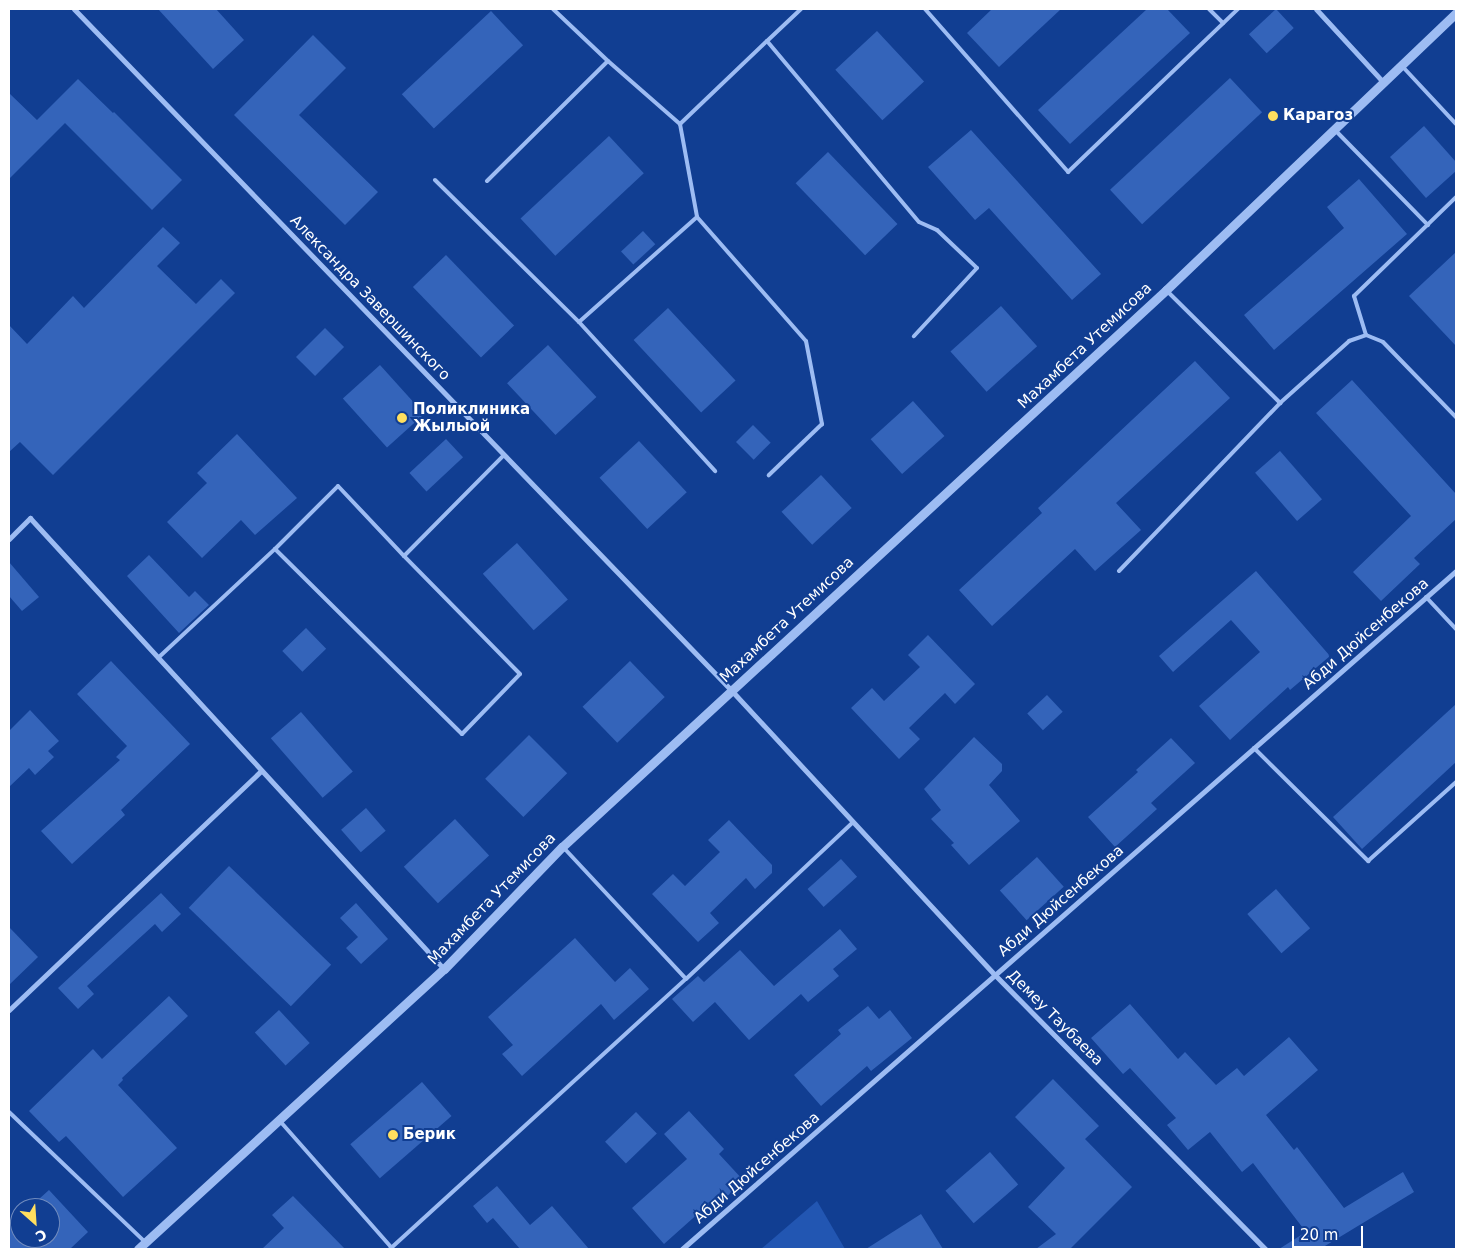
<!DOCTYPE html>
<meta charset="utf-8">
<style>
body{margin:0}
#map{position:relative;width:1465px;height:1258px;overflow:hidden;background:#113e92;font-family:"DejaVu Sans",sans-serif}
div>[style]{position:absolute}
.green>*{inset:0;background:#2256b2}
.building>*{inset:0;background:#3464ba;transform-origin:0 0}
.service>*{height:4px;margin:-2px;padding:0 2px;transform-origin:2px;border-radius:2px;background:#9dbcf3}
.minor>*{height:5px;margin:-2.5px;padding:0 2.5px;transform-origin:2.5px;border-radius:2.5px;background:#9dbcf3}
.tertiary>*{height:9px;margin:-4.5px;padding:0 4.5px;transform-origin:4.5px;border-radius:4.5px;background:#9dbcf3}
.dots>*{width:14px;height:14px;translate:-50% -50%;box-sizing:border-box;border:2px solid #113e92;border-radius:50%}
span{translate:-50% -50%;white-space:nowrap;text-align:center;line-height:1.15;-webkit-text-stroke:4px #113e92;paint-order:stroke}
.poi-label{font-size:15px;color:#fff;font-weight:700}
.left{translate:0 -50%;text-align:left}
.street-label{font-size:15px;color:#fff}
.frame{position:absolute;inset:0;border:10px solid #fff;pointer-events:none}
.north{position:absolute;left:10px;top:1198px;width:50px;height:50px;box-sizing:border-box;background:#113e92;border:1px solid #708bbe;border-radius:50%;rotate:154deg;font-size:14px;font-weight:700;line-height:20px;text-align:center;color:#fff}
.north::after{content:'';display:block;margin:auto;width:18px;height:22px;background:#ffdf5f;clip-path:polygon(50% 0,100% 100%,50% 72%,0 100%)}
.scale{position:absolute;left:1292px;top:1226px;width:71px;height:22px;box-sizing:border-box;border:2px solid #fff;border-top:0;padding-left:6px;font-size:15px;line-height:18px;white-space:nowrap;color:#fff;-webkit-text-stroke:4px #113e92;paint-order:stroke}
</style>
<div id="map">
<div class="green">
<i style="clip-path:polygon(817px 1201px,845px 1249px,761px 1249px)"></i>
</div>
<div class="building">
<i style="clip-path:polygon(158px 9px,216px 9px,244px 40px,213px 69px)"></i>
<i style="clip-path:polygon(992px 9px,1061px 9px,999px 67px,967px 33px)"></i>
<i style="clip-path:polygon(1147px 9px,1167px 9px,1190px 33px,1070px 144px,1038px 110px)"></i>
<i style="left:1276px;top:9px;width:26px;height:37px;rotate:47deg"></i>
<i style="left:491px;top:11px;width:47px;height:122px;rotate:47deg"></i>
<i style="left:877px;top:31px;width:69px;height:57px;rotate:47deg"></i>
<i style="clip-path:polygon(313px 35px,346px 68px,299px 115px,378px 192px,345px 225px,234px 115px)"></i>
<i style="left:1230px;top:78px;width:47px;height:164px;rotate:47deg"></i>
<i style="clip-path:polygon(78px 79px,113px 113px,114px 112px,182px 180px,152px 210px,65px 123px,9px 179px,9px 93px,37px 120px)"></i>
<i style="clip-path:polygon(1424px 126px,1456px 162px,1456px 171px,1426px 198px,1390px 157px)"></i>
<i style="clip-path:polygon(971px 130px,1101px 274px,1072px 300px,989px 208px,975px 220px,928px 167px)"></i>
<i style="left:609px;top:136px;width:51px;height:121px;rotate:47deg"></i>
<i style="left:828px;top:152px;width:100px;height:45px;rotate:46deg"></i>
<i style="clip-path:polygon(1359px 179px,1407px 234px,1274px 350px,1244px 315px,1344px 228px,1327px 207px)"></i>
<i style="clip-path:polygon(163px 227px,180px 243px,157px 266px,196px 304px,221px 279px,235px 293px,53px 475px,20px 442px,9px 452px,9px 325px,27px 344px,73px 296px,84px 308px)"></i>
<i style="left:643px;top:231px;width:18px;height:30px;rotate:47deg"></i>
<i style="clip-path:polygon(1456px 252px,1456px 346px,1409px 296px)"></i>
<i style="left:446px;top:255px;width:98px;height:46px;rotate:46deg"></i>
<i style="left:1001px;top:306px;width:54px;height:68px;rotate:48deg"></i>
<i style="left:668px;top:308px;width:99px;height:47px;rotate:47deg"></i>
<i style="left:325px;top:328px;width:27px;height:41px;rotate:45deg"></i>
<i style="left:548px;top:345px;width:71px;height:56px;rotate:47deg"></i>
<i style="clip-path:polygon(1195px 361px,1230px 398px,1116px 503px,1141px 530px,1095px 571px,1075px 549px,992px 626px,959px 590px,1042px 513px,1038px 508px)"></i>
<i style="left:380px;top:365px;width:66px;height:50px;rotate:48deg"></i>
<i style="clip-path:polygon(1352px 380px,1456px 494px,1456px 519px,1414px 558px,1420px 564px,1381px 601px,1353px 572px,1411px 516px,1316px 413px)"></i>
<i style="left:913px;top:401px;width:47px;height:57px;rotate:48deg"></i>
<i style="left:753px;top:425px;width:25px;height:24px;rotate:45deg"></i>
<i style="clip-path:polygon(237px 434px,297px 498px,255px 535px,241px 520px,202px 558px,167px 522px,207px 483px,197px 473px)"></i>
<i style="left:446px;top:439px;width:25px;height:50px;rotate:47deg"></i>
<i style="left:639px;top:441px;width:70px;height:54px;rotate:47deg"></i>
<i style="left:1280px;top:451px;width:64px;height:33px;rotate:49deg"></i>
<i style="left:821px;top:475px;width:45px;height:54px;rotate:47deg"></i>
<i style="left:517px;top:543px;width:76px;height:46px;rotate:48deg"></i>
<i style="clip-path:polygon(149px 555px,189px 597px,195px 591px,209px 605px,179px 633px,127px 576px)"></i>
<i style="clip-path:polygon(9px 562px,39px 597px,22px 611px,9px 596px)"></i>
<i style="clip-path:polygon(1256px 571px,1330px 656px,1290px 690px,1288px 687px,1230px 740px,1199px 706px,1260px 652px,1231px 620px,1173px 672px,1159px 656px)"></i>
<i style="left:306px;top:628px;width:29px;height:33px;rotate:46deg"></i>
<i style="clip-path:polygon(928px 635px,975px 684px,955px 704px,945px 693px,909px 728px,920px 739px,899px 759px,851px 708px,872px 688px,884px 701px,920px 667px,908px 655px)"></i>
<i style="clip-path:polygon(111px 661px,190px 744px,121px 810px,125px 815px,72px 864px,41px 831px,120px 760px,116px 757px,127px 746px,77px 694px)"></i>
<i style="left:630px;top:661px;width:50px;height:66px;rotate:46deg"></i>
<i style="left:1047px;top:695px;width:23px;height:27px;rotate:47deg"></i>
<i style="clip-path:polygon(1456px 704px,1456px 762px,1362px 849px,1333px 817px)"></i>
<i style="clip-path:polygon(30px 710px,59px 741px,48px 751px,54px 757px,35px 775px,29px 768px,9px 787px,9px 731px)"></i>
<i style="left:301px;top:712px;width:79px;height:40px;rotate:49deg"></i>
<i style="left:529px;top:735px;width:54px;height:62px;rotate:45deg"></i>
<i style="clip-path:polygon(974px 737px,1002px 764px,1002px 771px,989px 785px,1020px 821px,969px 865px,951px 845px,954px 843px,931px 819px,941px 810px,924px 789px)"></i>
<i style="clip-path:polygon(1171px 738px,1195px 763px,1151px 803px,1157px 809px,1115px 847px,1088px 817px,1138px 772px,1136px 770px)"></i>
<i style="left:366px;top:808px;width:30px;height:33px;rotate:49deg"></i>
<i style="left:455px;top:819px;width:50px;height:70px;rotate:47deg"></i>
<i style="clip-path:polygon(729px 820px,772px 865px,772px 873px,755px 889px,746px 878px,710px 913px,719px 923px,698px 942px,652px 894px,673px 874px,685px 886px,720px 852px,708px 840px)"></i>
<i style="left:1037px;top:857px;width:40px;height:50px;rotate:48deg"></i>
<i style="left:841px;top:859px;width:24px;height:45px;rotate:48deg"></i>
<i style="left:229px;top:866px;width:142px;height:58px;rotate:44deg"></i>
<i style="left:1276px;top:889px;width:52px;height:38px;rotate:49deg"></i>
<i style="clip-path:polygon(161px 893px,181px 914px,162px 932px,155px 924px,87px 986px,94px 994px,78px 1009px,58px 988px)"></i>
<i style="clip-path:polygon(356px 903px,388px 939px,361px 964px,346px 948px,358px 937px,340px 918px)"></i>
<i style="clip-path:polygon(9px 927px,38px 957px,9px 985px)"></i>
<i style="clip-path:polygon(840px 929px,857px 949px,833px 969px,839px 976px,808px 1002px,801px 994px,749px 1040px,715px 1002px,693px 1022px,672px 999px,698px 976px,704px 982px,740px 950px,774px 986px)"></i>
<i style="clip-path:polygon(575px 938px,615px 982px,630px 968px,649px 989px,614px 1020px,601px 1004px,522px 1076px,502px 1054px,513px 1045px,488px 1017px)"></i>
<i style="clip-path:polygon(169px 996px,188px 1016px,122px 1078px,123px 1080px,118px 1085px,177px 1148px,123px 1197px,66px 1136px,59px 1142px,29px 1111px,93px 1049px,102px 1059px)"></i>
<i style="clip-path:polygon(1130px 1004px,1178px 1059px,1185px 1052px,1216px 1085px,1237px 1068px,1244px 1076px,1289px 1037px,1318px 1070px,1266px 1115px,1294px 1150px,1297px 1147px,1344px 1208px,1403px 1172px,1414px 1192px,1320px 1249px,1279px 1249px,1306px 1232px,1253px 1163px,1242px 1172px,1210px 1132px,1188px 1150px,1167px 1125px,1176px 1118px,1130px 1068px,1123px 1074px,1091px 1038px)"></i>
<i style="clip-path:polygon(868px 1006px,879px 1019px,890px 1010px,912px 1038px,871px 1071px,867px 1066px,821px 1106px,794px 1075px,841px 1034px,838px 1030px)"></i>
<i style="left:279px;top:1010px;width:45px;height:33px;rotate:47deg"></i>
<i style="clip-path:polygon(1053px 1079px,1099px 1126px,1085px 1139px,1132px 1187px,1070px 1249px,1036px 1249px,1056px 1234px,1028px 1207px,1065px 1168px,1015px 1117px)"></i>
<i style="left:422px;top:1082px;width:45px;height:95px;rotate:49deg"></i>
<i style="clip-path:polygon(689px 1111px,724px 1149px,719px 1154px,744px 1181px,724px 1199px,720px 1194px,664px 1244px,632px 1208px,687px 1159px,664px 1134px)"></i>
<i style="left:636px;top:1112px;width:30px;height:43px;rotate:46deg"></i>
<i style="left:990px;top:1152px;width:43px;height:59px;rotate:49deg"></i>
<i style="clip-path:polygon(497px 1186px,530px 1225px,552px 1206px,589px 1249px,520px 1249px,493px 1218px,487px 1223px,473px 1206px)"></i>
<i style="clip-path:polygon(49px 1190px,88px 1232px,70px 1249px,9px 1249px,9px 1226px,20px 1216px,20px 1238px,50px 1238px,50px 1208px,29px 1208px)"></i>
<i style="clip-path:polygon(293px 1196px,345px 1249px,262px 1249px,284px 1228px,272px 1215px)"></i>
<i style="clip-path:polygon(921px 1214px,943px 1249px,866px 1249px)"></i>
</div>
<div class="service">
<i style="left:553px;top:9px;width:76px;rotate:43.4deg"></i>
<i style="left:608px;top:61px;width:96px;rotate:41.2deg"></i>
<i style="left:680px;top:124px;width:120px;rotate:-43.7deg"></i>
<i style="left:801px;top:9px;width:47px;rotate:136.7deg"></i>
<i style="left:767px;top:41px;width:236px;rotate:50deg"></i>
<i style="left:919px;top:222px;width:20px;rotate:24deg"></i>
<i style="left:937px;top:230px;width:55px;rotate:43.5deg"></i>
<i style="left:977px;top:268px;width:93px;rotate:132.8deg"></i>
<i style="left:925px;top:9px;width:217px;rotate:48.7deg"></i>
<i style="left:1068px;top:172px;width:236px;rotate:-43.8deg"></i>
<i style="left:1209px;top:9px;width:20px;rotate:45deg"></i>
<i style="left:1402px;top:66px;width:79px;rotate:47deg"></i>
<i style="left:680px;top:124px;width:95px;rotate:79.6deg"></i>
<i style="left:697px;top:217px;width:165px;rotate:48.7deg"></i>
<i style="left:806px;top:341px;width:85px;rotate:79.1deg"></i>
<i style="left:822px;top:424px;width:74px;rotate:136.1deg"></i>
<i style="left:1335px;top:130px;width:133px;rotate:45.6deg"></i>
<i style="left:435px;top:180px;width:202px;rotate:44.6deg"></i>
<i style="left:579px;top:322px;width:202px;rotate:47.6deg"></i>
<i style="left:487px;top:181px;width:170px;rotate:-44.8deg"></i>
<i style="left:1166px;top:290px;width:161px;rotate:44.7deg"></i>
<i style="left:579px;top:322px;width:158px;rotate:-41.7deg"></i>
<i style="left:1366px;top:335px;width:41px;rotate:-107.1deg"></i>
<i style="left:1354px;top:296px;width:142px;rotate:-44.1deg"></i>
<i style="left:275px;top:549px;width:263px;rotate:44.7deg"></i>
<i style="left:462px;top:734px;width:83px;rotate:-46deg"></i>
<i style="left:520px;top:674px;width:165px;rotate:-134.5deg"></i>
<i style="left:1119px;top:571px;width:233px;rotate:-46.2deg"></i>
<i style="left:1280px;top:403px;width:93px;rotate:-41.9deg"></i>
<i style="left:1349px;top:341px;width:18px;rotate:-19deg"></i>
<i style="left:1366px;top:335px;width:18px;rotate:22deg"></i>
<i style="left:1383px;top:342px;width:105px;rotate:45.8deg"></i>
<i style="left:1426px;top:597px;width:44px;rotate:46.8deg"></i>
<i style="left:158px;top:658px;width:160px;rotate:-43deg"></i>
<i style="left:275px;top:549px;width:89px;rotate:-45deg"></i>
<i style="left:338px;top:486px;width:96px;rotate:46.7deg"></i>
<i style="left:404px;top:556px;width:142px;rotate:-45.3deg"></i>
<i style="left:1254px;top:748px;width:161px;rotate:44.7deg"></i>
<i style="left:1368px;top:861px;width:118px;rotate:-41.9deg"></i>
<i style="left:563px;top:847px;width:180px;rotate:47deg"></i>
<i style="left:9px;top:1112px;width:188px;rotate:43.7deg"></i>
<i style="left:279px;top:1120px;width:171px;rotate:48.6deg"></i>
<i style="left:390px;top:1249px;width:401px;rotate:-42.4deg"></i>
<i style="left:686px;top:979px;width:229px;rotate:-43.2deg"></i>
</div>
<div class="minor">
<i style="left:74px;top:9px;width:946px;rotate:46.03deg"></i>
<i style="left:731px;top:690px;width:388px;rotate:47.2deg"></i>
<i style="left:995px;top:975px;width:385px;rotate:45.4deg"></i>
<i style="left:1316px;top:9px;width:100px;rotate:47.4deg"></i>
<i style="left:9px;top:539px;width:30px;rotate:-45deg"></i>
<i style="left:30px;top:518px;width:612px;rotate:47.45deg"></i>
<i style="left:9px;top:1010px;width:347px;rotate:-43.5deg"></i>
<i style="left:682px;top:1249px;width:1029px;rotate:-41.22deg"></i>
</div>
<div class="tertiary">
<i style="left:138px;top:1249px;width:415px;rotate:-42.5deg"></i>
<i style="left:444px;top:969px;width:170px;rotate:-46deg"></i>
<i style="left:562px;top:847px;width:822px;rotate:-42.68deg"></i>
<i style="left:1166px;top:290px;width:401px;rotate:-43.7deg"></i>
</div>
<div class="dots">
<i style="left:1273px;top:116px;background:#ffdf5f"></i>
<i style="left:402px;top:418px;background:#ffdf5f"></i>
<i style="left:393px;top:1135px;background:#ffdf5f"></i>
</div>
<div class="poi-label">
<span class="left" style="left:1283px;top:116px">Карагоз</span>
<span class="left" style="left:413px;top:418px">Поликлиника<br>Жылыой</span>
<span class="left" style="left:403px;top:1135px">Берик</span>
</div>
<div class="street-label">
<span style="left:370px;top:298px;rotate:46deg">Александра Завершинского</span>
<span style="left:1085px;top:346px;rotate:-43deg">Махамбета Утемисова</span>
<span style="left:787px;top:620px;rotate:-43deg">Махамбета Утемисова</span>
<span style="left:1366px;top:634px;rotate:-41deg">Абди Дюйсенбекова</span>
<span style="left:492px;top:899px;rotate:-46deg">Махамбета Утемисова</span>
<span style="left:1061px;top:901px;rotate:-41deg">Абди Дюйсенбекова</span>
<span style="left:1055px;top:1018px;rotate:45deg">Демеу Таубаева</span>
<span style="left:757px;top:1168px;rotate:-41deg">Абди Дюйсенбекова</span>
</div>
<div class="frame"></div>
<div class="north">С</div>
<div class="scale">20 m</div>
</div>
